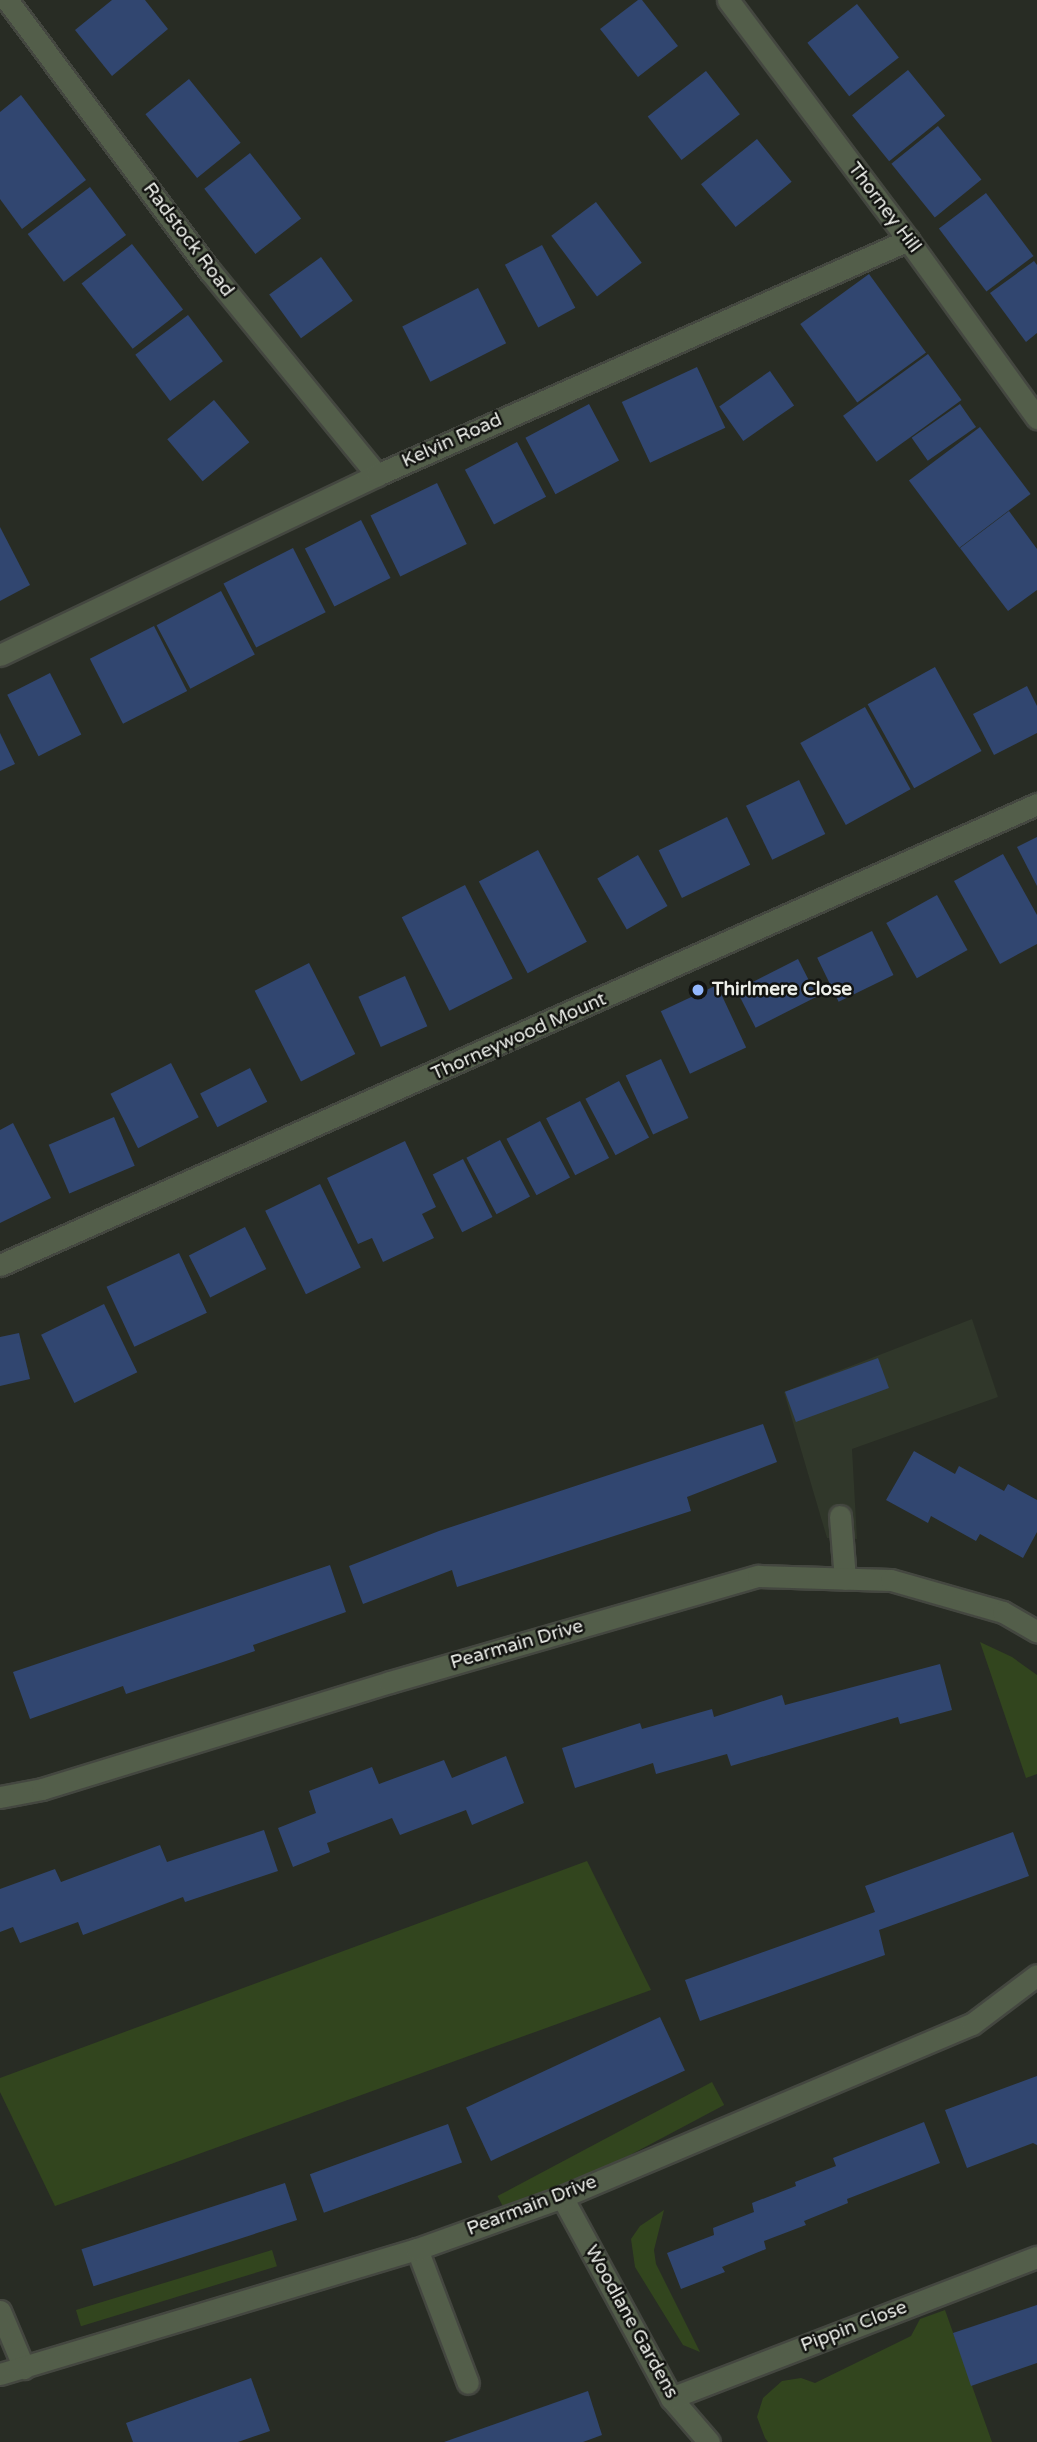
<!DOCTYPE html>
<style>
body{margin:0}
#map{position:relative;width:1037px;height:2442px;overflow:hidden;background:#282c24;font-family:"Varela Round",sans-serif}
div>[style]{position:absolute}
.built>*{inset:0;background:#30372a}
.green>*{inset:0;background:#32451e;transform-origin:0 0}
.building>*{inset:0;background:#314670;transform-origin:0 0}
.roads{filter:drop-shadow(2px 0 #444740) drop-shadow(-2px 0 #444740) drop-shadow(0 2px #444740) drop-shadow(0 -2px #444740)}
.minor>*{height:21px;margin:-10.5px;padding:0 10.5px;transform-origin:10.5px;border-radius:10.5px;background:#535e4a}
.dots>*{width:19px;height:19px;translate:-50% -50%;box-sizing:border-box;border:4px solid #121310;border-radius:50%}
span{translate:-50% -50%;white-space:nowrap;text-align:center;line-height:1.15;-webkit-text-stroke:5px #121310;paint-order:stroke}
.street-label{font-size:19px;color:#edefea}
.poi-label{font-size:19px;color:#edefea;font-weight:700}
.left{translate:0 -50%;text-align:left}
</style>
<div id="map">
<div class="built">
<i style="clip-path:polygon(972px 1319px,998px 1397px,852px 1449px,857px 1539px,827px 1538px,784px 1392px)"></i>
</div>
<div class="green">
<i style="clip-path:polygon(980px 1642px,1012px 1657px,1037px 1675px,1037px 1774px,1026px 1778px)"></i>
<i style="clip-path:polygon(587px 1861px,651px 1990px,55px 2206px,0 2092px,0 2078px)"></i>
<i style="left:712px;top:2082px;width:26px;height:243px;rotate:62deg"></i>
<i style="clip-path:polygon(664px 2210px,654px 2250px,656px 2264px,700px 2352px,683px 2345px,635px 2267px,631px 2239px,640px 2226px)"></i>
<i style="left:272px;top:2250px;width:17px;height:205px;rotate:73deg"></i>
<i style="clip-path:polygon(945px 2310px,992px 2442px,768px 2442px,765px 2438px,757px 2417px,763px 2398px,782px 2381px,801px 2378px,815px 2383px,911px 2336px,920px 2319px)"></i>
</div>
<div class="building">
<i style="clip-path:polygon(112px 0,145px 0,168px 29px,112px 76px,75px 30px)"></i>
<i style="clip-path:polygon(638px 0,642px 0,678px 46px,638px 77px,600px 29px)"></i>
<i style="left:857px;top:4px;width:68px;height:63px;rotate:52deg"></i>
<i style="left:908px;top:70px;width:59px;height:72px;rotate:51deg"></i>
<i style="left:706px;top:71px;width:55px;height:74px;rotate:52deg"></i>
<i style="left:189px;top:79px;width:82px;height:56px;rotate:51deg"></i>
<i style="clip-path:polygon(21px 95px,86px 180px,22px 229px,0 199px,0 112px)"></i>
<i style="left:938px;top:126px;width:69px;height:60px;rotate:51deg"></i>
<i style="left:757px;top:139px;width:55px;height:72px;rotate:51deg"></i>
<i style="left:250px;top:153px;width:83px;height:58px;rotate:52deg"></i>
<i style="left:90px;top:187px;width:60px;height:78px;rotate:53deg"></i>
<i style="left:986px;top:193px;width:79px;height:59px;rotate:53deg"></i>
<i style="left:596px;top:202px;width:76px;height:56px;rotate:53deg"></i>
<i style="left:132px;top:244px;width:83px;height:64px;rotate:52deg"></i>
<i style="left:542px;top:245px;width:71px;height:42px;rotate:62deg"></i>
<i style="left:321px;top:257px;width:54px;height:64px;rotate:54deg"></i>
<i style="clip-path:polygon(1034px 261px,1037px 265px,1037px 333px,1026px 342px,990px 293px)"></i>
<i style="left:869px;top:274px;width:97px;height:85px;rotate:54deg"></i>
<i style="left:478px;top:288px;width:62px;height:85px;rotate:63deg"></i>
<i style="left:188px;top:315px;width:58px;height:66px;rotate:53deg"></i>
<i style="left:928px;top:354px;width:57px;height:105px;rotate:54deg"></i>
<i style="left:697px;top:367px;width:67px;height:83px;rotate:65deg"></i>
<i style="left:770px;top:371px;width:42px;height:62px;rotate:55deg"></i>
<i style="left:214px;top:400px;width:55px;height:61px;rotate:50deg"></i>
<i style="left:589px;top:404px;width:64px;height:72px;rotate:62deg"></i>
<i style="left:960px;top:404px;width:28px;height:59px;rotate:55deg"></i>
<i style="left:980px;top:427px;width:84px;height:89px;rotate:53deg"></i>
<i style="left:517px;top:442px;width:62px;height:59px;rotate:62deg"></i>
<i style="left:437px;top:483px;width:68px;height:74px;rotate:64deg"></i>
<i style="clip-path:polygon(1009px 511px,1037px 549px,1037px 590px,1008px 611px,960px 548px)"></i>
<i style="left:361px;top:520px;width:65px;height:63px;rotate:63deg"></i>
<i style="clip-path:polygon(0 527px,30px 585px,0 601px)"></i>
<i style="left:293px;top:548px;width:72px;height:78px;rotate:63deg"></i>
<i style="left:221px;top:591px;width:72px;height:73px;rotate:62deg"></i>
<i style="left:154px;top:626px;width:73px;height:72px;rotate:63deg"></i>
<i style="left:935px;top:667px;width:96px;height:77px;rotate:61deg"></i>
<i style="left:50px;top:673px;width:69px;height:48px;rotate:63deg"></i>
<i style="clip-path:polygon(1027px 686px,1037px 706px,1037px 733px,994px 755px,973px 714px)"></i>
<i style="left:865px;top:707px;width:94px;height:74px;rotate:61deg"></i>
<i style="clip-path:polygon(0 733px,15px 764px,0 771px)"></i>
<i style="left:799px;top:780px;width:60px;height:59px;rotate:64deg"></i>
<i style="left:727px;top:817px;width:53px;height:76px;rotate:64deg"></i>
<i style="clip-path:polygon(1037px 837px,1037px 886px,1017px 847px)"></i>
<i style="left:538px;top:850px;width:104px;height:67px;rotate:62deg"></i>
<i style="clip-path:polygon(1003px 854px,1037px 915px,1037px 944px,1000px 964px,954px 881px)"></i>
<i style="left:638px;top:855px;width:59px;height:47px;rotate:60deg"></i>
<i style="left:465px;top:885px;width:105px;height:71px;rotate:63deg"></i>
<i style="left:937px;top:895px;width:63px;height:58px;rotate:61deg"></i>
<i style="left:872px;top:931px;width:49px;height:61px;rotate:64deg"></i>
<i style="left:798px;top:959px;width:42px;height:69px;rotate:63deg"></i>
<i style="left:309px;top:963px;width:102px;height:61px;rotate:63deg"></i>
<i style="left:405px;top:976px;width:55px;height:51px;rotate:66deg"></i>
<i style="left:717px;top:985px;width:69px;height:62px;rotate:65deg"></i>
<i style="left:661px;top:1059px;width:65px;height:39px;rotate:65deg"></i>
<i style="left:171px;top:1063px;width:61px;height:68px;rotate:63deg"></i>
<i style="left:250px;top:1068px;width:38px;height:56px;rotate:63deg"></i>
<i style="left:619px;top:1081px;width:64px;height:38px;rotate:62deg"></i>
<i style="left:580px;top:1101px;width:64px;height:38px;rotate:63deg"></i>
<i style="left:114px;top:1117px;width:53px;height:71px;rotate:67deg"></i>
<i style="left:540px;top:1121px;width:64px;height:38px;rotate:62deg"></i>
<i style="clip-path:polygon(13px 1123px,51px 1198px,0 1223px,0 1130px)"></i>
<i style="left:500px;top:1140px;width:64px;height:38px;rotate:62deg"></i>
<i style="clip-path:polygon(405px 1141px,436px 1207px,422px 1214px,434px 1238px,383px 1262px,372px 1238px,358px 1244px,327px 1178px)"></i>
<i style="left:463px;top:1159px;width:65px;height:34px;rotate:63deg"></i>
<i style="left:320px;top:1184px;width:93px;height:61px;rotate:64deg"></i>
<i style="left:245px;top:1227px;width:47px;height:63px;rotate:63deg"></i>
<i style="left:179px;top:1253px;width:66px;height:80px;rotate:65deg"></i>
<i style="left:104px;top:1304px;width:76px;height:70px;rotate:64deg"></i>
<i style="clip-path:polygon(19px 1333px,30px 1379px,0 1386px,0 1337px)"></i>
<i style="left:878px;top:1358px;width:32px;height:99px;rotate:70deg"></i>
<i style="clip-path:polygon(763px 1424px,777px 1462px,687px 1497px,691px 1511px,457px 1587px,452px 1570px,363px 1604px,349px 1566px,439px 1531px)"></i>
<i style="clip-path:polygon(914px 1451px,955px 1474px,959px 1466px,1004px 1491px,1008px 1484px,1037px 1500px,1037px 1532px,1023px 1558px,980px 1534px,976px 1541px,931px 1516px,928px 1523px,886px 1500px)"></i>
<i style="clip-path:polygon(330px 1565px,346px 1612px,253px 1645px,255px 1651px,223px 1662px,126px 1694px,123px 1686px,30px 1719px,13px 1672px)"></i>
<i style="clip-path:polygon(940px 1664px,952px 1710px,900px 1724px,898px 1717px,731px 1766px,727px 1754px,656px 1774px,653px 1763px,575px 1788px,562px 1748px,640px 1723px,642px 1729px,712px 1709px,714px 1717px,782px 1695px,785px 1705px)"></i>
<i style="clip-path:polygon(506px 1756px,524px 1803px,472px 1825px,466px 1810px,400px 1835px,392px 1818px,327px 1843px,330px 1852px,293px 1867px,278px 1828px,316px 1813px,309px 1791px,372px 1767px,379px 1784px,444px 1760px,452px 1778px)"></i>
<i style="clip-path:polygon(264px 1830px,278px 1871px,185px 1902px,183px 1897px,83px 1935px,78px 1922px,20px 1943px,13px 1927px,0 1932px,0 1889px,55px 1869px,61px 1882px,160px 1845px,167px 1862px)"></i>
<i style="clip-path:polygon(1013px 1832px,1029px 1876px,879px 1930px,885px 1955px,700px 2021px,685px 1980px,875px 1912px,865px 1886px)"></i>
<i style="left:660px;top:2017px;width:59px;height:214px;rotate:65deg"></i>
<i style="clip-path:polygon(1037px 2076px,1037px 2145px,1033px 2143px,967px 2168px,945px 2110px)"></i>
<i style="clip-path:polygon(924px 2122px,940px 2163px,847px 2199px,848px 2203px,804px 2221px,806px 2225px,764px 2241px,766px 2249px,722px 2267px,725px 2272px,681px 2289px,667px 2253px,714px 2235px,713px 2228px,754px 2212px,752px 2203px,796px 2186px,795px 2182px,836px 2166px,833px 2158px)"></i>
<i style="left:448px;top:2124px;width:41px;height:147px;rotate:70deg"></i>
<i style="left:285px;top:2183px;width:39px;height:214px;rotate:72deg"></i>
<i style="clip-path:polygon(1037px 2305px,1037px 2363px,971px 2386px,953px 2333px)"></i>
<i style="clip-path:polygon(251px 2378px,270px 2431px,238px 2442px,133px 2442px,126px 2423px)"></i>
<i style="clip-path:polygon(588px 2391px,602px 2435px,583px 2442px,444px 2442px)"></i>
</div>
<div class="roads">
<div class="minor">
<i style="left:7px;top:0;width:339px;rotate:53.2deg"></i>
<i style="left:210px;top:271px;width:264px;rotate:50.7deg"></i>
<i style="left:728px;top:0;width:300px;rotate:53.1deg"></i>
<i style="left:908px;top:240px;width:220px;rotate:54.1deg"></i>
<i style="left:0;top:655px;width:418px;rotate:-25.5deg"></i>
<i style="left:377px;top:475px;width:581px;rotate:-23.87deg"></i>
<i style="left:0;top:1265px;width:1135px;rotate:-23.97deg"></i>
<i style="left:840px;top:1516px;width:63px;rotate:85.5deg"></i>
<i style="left:0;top:1797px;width:43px;rotate:-10.8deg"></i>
<i style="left:42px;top:1789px;width:364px;rotate:-17.1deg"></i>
<i style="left:390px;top:1682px;width:383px;rotate:-16.1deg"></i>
<i style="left:758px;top:1576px;width:133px;rotate:1.7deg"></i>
<i style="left:891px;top:1580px;width:116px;rotate:15.9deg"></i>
<i style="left:1003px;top:1612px;width:39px;rotate:30deg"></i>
<i style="left:562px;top:2197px;width:229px;rotate:61.5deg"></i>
<i style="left:671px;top:2398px;width:58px;rotate:49.2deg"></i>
<i style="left:417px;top:2249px;width:143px;rotate:69.2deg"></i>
<i style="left:0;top:2311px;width:62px;rotate:67.2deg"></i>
<i style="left:0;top:2374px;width:435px;rotate:-16.7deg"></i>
<i style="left:417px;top:2249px;width:154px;rotate:-19.7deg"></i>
<i style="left:562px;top:2197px;width:445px;rotate:-22.9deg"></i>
<i style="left:972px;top:2024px;width:81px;rotate:-37deg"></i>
<i style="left:671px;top:2398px;width:392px;rotate:-21.1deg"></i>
</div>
</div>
<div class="dots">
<i style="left:698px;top:990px;background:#93b7fd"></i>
</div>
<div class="street-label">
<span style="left:884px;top:208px;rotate:53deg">Thorney Hill</span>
<span style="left:188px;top:240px;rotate:53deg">Radstock Road</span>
<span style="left:452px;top:441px;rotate:-24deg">Kelvin Road</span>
<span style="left:519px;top:1037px;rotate:-24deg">Thorneywood Mount</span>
<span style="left:517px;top:1645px;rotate:-16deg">Pearmain Drive</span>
<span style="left:532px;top:2206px;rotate:-21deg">Pearmain Drive</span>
<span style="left:631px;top:2322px;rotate:61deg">Woodlane Gardens</span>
<span style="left:854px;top:2327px;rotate:-21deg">Pippin Close</span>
</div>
<div class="poi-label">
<span class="left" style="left:712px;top:990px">Thirlmere Close</span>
</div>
</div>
